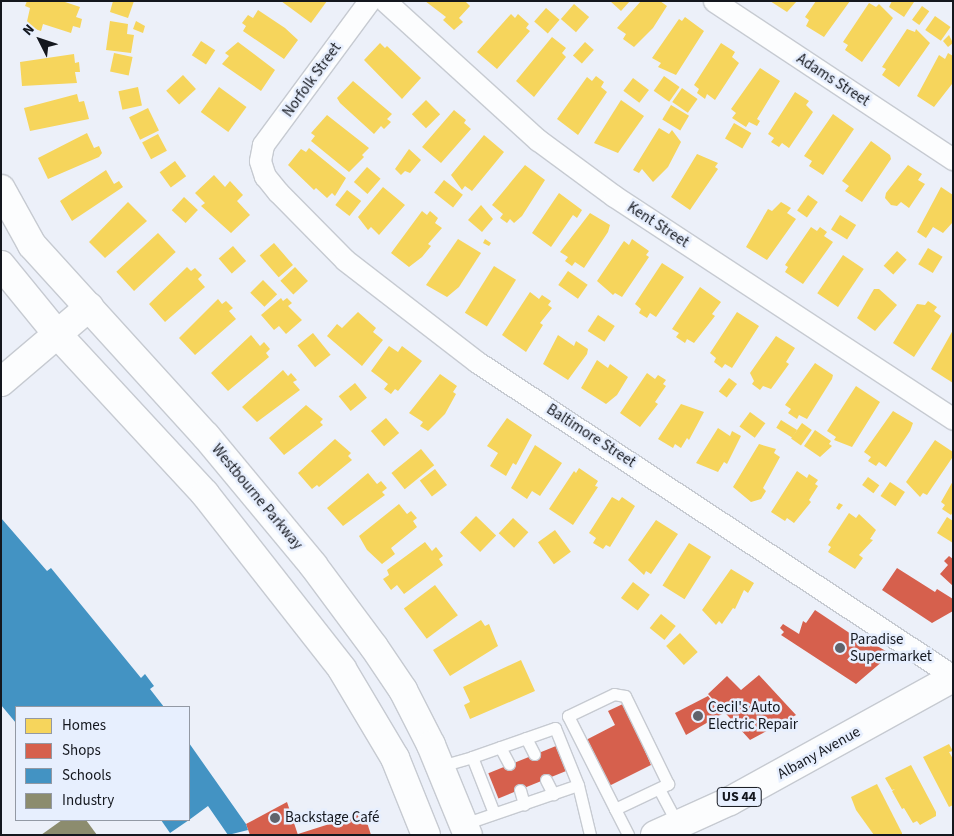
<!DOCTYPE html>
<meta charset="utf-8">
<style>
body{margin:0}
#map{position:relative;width:954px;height:836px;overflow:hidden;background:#ecf0f9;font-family:"Source Sans 3",sans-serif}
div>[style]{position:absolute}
.homes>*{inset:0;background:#f6d55c;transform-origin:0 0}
.shops>*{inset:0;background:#d6604d;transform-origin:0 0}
.schools>*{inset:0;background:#4393c3}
.industry>*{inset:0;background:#8c8c6e}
.roads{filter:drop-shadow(1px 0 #c6cad1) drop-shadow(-1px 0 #c6cad1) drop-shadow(0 1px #c6cad1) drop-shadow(0 -1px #c6cad1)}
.lane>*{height:11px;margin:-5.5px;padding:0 5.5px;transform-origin:5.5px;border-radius:5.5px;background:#fcfdfe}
.street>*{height:21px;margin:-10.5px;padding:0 10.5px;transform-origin:10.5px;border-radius:10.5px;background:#fcfdfe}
.secondary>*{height:28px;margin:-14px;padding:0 14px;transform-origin:14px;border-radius:14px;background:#fcfdfe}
.highway>*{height:28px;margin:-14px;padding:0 14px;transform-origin:14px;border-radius:14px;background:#fcfdfe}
.dots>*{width:14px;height:14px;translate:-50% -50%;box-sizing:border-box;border:2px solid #e7effe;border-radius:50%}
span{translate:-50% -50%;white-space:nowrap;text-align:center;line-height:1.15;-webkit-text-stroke:5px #e7effe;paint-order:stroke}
.shield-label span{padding:1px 4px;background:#e7effe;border:1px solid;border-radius:4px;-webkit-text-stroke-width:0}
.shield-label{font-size:14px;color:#14171e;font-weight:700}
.street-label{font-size:15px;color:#14171e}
.poi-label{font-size:15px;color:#14171e}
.left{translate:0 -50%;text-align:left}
.frame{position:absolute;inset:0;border:2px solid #14171e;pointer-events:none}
.legend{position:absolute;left:15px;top:706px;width:175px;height:115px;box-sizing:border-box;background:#e7effe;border:1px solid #9399a4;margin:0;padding:6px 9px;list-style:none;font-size:15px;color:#14171e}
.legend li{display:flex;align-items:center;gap:10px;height:25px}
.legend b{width:25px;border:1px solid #9399a4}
.north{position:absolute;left:15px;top:15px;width:50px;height:50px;-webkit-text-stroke:4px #e7effe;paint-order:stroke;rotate:311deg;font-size:14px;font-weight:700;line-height:20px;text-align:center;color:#14171e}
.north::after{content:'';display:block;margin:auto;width:18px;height:22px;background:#14171e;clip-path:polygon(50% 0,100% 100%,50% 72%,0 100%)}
</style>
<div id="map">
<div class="homes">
<i style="clip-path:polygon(27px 1px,62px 1px,80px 7px,76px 17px,82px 19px,80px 28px,73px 26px,71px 33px,43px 24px,41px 31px,26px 26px,30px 8px,25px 6px)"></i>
<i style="clip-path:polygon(113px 1px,134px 1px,128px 18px,110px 12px)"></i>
<i style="clip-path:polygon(281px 1px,327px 1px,311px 23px)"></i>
<i style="clip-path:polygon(425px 1px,465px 1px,470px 6px,459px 18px,463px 22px,454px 30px,443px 20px,446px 17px)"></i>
<i style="clip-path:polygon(610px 1px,630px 1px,621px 11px)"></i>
<i style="clip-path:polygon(641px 1px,660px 1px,667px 6px,653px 28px,634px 47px,623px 39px,626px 34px,617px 28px)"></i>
<i style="clip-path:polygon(770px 1px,797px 1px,787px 12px)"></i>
<i style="clip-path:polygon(816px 1px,850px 1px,824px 37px,806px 26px,809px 20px,805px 17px)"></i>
<i style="clip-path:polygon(892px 1px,913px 1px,914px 2px,904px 17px,889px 7px)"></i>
<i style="clip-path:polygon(869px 3px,876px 7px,879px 4px,893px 18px,862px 62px,845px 50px,848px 45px,843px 42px)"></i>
<i style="left:574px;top:4px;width:20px;height:20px;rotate:41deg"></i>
<i style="left:922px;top:6px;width:9px;height:17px;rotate:36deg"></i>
<i style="left:546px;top:8px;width:18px;height:18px;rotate:41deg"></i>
<i style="clip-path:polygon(258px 10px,285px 28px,298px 40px,284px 59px,243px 31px,246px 26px,242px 23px,248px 15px,253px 18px)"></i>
<i style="clip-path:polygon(511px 14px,515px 18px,518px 14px,529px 24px,526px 28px,530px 31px,497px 69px,477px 52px)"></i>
<i style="left:935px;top:16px;width:19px;height:17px;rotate:35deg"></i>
<i style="clip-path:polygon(685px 17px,704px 31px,676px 75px,658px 67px,661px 63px,652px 58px,679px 19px,682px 21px)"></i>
<i style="clip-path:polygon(110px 21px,128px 24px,127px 34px,134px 35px,131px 53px,106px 50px)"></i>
<i style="clip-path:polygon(136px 21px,145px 26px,143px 33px,133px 29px)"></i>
<i style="clip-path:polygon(907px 29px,915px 32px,916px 29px,930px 43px,899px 87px,882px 75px,886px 69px,882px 67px)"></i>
<i style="clip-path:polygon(949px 35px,953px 43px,948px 47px,943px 41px)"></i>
<i style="clip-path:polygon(552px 37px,566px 48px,562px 53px,566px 57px,534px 97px,516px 81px)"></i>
<i style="left:201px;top:41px;width:17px;height:17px;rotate:33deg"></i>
<i style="clip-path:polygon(238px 42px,275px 70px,261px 91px,222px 64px,229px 56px,225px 53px)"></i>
<i style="left:585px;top:42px;width:12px;height:18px;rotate:42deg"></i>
<i style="clip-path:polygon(380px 43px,385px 48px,387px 46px,421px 78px,402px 99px,364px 60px)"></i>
<i style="clip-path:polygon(721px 43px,735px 52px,732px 57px,739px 63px,715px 100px,707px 94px,705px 99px,697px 93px,699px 89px,694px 85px)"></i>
<i style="left:114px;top:53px;width:19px;height:19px;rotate:12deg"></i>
<i style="clip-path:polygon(948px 53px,953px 56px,952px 84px,934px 107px,917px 96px,939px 55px,945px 59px)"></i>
<i style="clip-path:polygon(74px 54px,75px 63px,79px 62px,80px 72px,75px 72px,77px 83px,22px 86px,20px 62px)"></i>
<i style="clip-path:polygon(760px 68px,780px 81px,757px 119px,760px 121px,757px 126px,749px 122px,746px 127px,732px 118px,736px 113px,731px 109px)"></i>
<i style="left:183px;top:75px;width:19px;height:23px;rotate:47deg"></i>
<i style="clip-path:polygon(596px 76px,604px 82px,601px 87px,607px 92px,578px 135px,557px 119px,587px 77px,592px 81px)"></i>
<i style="left:664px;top:76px;width:19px;height:18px;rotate:35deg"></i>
<i style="left:633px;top:78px;width:20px;height:16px;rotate:37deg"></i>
<i style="clip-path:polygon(353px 81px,392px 114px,387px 119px,391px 122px,384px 129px,381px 126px,374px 134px,340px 103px,337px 98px)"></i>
<i style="left:138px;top:87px;width:19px;height:20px;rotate:78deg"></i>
<i style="left:219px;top:87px;width:34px;height:31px;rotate:36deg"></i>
<i style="left:682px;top:88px;width:19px;height:17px;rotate:35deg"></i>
<i style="clip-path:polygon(795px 92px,809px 101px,806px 105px,813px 112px,789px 148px,782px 143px,779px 147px,771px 142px,774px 138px,768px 134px)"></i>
<i style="clip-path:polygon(77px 94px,79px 102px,84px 101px,89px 119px,30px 131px,24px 108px)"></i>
<i style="left:426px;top:100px;width:20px;height:20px;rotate:45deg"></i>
<i style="clip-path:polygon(621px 100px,644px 116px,618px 153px,594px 143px)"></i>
<i style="left:671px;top:105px;width:21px;height:17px;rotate:31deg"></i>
<i style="left:148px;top:108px;width:25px;height:21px;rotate:64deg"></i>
<i style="clip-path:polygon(454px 110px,466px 120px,464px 123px,471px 129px,441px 163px,422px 147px)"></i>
<i style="clip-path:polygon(833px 114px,854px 129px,823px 175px,809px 166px,812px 161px,804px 156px)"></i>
<i style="clip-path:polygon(327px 115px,369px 148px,362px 155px,364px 157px,349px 172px,311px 141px,315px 136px,311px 133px)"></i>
<i style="left:734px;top:123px;width:20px;height:18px;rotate:30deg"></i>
<i style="clip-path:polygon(659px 128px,669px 134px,672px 130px,681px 142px,668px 167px,653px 182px,642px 169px,639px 173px,633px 170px)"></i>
<i style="clip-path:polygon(87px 133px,94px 148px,99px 146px,102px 153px,99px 157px,48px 179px,38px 158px)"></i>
<i style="left:158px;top:134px;width:19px;height:18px;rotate:62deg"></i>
<i style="clip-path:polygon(484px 135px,504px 152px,472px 191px,465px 186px,462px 190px,451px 175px)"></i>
<i style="clip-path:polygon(871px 141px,890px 155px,891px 159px,862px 202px,845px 191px,849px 186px,842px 181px)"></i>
<i style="clip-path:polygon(309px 148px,346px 178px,335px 196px,332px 193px,327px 198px,316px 188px,314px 190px,288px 165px,301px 149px,306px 152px)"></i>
<i style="clip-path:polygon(409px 149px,421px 160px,410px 173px,405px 171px,401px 175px,395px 169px)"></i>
<i style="clip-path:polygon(697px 154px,718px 163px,715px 167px,718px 169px,690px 210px,671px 197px)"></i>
<i style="left:175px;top:161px;width:19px;height:19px;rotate:54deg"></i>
<i style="clip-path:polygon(525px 165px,545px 180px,522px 216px,514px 223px,510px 219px,507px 223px,500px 218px,503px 214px,492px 205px)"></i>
<i style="clip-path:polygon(908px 165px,922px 174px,918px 180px,925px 184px,909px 208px,901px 202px,897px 206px,891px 205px,885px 198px,886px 193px)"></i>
<i style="left:367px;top:167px;width:18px;height:20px;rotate:41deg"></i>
<i style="clip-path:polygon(106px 170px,114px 184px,119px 181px,123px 187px,72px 221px,60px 201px)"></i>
<i style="clip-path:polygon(214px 175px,225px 187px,230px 181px,243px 195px,237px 201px,250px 215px,231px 233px,201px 206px,205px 203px,195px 193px)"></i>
<i style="left:444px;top:180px;width:24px;height:16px;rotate:38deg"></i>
<i style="clip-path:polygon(383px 187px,405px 205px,379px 235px,371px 227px,368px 230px,358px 217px)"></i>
<i style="clip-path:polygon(941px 187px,953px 195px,953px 222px,943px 233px,933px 227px,926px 238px,917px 232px)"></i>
<i style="left:347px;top:190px;width:18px;height:19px;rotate:38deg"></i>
<i style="clip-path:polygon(559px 193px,582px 210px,577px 218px,573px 215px,551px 247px,532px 233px)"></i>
<i style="left:808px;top:195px;width:12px;height:19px;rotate:35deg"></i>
<i style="left:184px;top:197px;width:19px;height:18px;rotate:43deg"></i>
<i style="clip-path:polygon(128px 202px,147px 221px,105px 258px,89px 242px)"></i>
<i style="clip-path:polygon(781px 202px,791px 208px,787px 213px,796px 219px,767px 260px,746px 247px,768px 209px,772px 211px)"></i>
<i style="clip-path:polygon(481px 205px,493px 219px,482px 232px,468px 220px)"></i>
<i style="clip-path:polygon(422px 211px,427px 215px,430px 211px,438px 218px,435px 223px,442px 228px,428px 244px,431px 246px,422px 257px,409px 267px,391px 253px)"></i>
<i style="clip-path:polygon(590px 213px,610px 225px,608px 232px,584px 268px,575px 262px,572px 266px,565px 261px,568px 257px,560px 252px)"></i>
<i style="left:840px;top:215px;width:19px;height:17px;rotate:32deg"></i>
<i style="clip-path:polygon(811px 227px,817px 231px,820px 227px,827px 232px,824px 236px,833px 242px,803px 284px,785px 272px,788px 267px,785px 265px)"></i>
<i style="left:158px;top:233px;width:26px;height:57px;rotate:47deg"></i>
<i style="clip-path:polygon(458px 239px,481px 253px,459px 287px,447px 297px,426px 285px)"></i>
<i style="clip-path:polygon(485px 239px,491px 243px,489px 246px,483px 243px)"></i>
<i style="clip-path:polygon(632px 239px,649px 251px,646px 255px,649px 257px,622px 297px,615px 293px,613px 295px,597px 281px,624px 241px,629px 245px)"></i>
<i style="left:274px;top:243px;width:29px;height:19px;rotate:49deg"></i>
<i style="left:233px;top:246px;width:20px;height:19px;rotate:49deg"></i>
<i style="left:928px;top:248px;width:17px;height:19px;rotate:31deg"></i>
<i style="left:897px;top:251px;width:13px;height:20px;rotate:42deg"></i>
<i style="left:843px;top:255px;width:25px;height:46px;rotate:34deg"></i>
<i style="clip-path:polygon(662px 263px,684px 277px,656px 317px,650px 313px,647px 318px,639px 313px,641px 309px,635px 304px)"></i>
<i style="left:494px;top:266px;width:26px;height:55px;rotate:32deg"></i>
<i style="clip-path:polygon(187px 267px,191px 271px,195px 268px,202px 275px,198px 279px,205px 287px,165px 322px,149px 304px)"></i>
<i style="left:295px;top:267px;width:19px;height:20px;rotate:47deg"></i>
<i style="left:568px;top:271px;width:24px;height:17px;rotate:35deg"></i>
<i style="left:263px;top:280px;width:20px;height:18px;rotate:45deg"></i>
<i style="clip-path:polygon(700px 287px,721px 302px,712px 314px,715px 316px,694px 343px,687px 339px,685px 343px,676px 337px,679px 333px,672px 329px)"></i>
<i style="clip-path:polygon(874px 289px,879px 289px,897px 305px,875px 331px,857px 318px)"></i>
<i style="clip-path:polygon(530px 292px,539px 299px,542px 295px,551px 301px,548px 305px,552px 308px,540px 323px,543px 325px,526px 352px,502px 335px)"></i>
<i style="clip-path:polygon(281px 298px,283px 301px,287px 298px,292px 303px,288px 306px,302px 320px,286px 334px,279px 326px,274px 330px,261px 315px)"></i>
<i style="clip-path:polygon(218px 299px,222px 304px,226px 301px,233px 308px,229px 311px,236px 319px,195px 355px,179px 338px)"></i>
<i style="clip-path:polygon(928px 301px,937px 307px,934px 311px,941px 316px,914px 357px,893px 343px,917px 304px,925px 305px)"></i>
<i style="clip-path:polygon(358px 312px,376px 328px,373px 332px,383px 340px,362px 366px,327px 336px,337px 324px,342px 328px)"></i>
<i style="clip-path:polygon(737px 312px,759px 326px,732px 368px,725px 364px,722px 368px,714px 362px,716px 358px,710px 353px)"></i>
<i style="left:598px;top:315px;width:20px;height:19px;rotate:33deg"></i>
<i style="clip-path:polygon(953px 330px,953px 383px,931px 369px)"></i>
<i style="left:313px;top:333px;width:28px;height:20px;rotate:51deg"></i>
<i style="clip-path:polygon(251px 335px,260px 346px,264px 342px,270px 349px,266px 353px,269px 357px,228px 391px,211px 373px)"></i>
<i style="clip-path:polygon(558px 335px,574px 346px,576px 341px,588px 349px,587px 354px,568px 380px,543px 364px)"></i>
<i style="clip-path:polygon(776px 336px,795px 348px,786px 362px,789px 364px,771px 389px,763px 386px,760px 390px,752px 384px,754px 381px,750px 373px)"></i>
<i style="clip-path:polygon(389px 346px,398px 352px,402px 346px,422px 361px,398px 391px,395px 389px,391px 394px,384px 389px,388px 384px,371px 371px)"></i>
<i style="clip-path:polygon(597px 360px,608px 368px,610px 364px,628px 377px,617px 395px,606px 404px,581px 388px)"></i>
<i style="clip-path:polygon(815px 363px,833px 375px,832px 379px,807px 419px,799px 415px,797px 419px,788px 413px,791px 409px,785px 405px)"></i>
<i style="clip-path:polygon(283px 370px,288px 376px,291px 373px,297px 380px,293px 382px,300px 390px,257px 422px,242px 407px)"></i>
<i style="clip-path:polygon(647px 373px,655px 379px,658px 375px,666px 380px,663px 384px,666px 386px,655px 402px,658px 404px,640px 427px,620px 413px)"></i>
<i style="clip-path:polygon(440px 374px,457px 386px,453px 392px,456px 394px,445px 414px,428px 431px,420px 426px,423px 422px,409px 413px)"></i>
<i style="left:729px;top:378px;width:10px;height:17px;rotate:37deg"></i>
<i style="left:355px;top:383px;width:19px;height:21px;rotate:51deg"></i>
<i style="clip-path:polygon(856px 386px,880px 402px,852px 447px,834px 440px,836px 437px,827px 431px)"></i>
<i style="clip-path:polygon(681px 404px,704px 412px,689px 440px,687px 438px,681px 448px,675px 444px,673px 448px,658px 439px)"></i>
<i style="clip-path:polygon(306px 405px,323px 419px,320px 422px,323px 425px,284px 455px,269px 438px)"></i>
<i style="clip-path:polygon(893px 411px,913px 423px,910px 431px,886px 467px,879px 462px,876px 466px,868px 461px,871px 457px,864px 452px)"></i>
<i style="left:750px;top:412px;width:19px;height:18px;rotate:36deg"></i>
<i style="left:386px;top:418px;width:20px;height:20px;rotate:49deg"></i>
<i style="clip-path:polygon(507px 418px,532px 435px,516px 465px,513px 463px,506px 476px,490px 466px,498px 453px,487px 446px)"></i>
<i style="left:781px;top:420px;width:19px;height:9px;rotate:32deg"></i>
<i style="left:802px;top:423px;width:12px;height:19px;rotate:35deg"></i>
<i style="clip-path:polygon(718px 428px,730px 436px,732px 431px,741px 436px,727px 464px,724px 462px,718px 472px,696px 463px)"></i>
<i style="clip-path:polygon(815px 430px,831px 441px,829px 444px,832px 446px,820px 457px,804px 446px)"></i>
<i style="clip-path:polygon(335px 439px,351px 453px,348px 456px,352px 460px,319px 487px,317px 485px,312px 489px,298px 473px)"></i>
<i style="clip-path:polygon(935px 440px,953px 452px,952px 458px,927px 495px,923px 493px,920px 497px,906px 482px)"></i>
<i style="clip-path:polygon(759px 444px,776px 449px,774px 453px,780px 457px,763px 488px,766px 491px,761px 499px,751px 502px,733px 487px)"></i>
<i style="clip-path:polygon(535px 445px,562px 463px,540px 496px,532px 491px,527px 499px,511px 488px)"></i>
<i style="left:421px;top:449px;width:21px;height:38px;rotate:51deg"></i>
<i style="clip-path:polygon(579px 468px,598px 481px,595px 486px,598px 487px,573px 525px,549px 509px,574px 471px,576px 473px)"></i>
<i style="left:435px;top:469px;width:20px;height:19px;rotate:53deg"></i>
<i style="clip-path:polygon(797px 471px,807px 478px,809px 474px,818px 480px,815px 484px,818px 486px,809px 500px,811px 502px,794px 523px,787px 518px,785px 521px,771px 512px)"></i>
<i style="clip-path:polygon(368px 473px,377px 484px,381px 481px,387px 488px,382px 492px,385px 495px,343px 526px,327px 508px)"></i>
<i style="left:868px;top:477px;width:14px;height:10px;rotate:36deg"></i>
<i style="clip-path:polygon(953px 481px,953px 512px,951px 515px,942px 509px,945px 505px,941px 502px)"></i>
<i style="left:890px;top:482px;width:18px;height:17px;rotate:34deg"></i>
<i style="clip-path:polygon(612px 497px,619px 501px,622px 497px,635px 506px,610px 547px,606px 545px,603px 549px,593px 543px,596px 538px,589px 533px)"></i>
<i style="clip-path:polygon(839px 503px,843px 505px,839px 510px,836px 508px)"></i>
<i style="clip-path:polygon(399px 504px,407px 514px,411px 511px,417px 518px,413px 521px,417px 527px,391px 548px,395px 554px,382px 564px,367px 550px,359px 536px)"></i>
<i style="clip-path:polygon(849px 513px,856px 518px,859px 514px,876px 530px,870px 539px,873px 540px,859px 555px,863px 558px,855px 569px,828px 552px,831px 547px,828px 545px)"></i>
<i style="left:476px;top:516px;width:28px;height:23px;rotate:44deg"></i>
<i style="clip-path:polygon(947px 517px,953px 521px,953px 543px,937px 533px)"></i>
<i style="left:513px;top:518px;width:21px;height:21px;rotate:43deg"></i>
<i style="clip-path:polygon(656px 520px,678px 534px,651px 574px,646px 571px,644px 575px,628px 560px)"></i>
<i style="left:555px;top:530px;width:27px;height:21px;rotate:54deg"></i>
<i style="clip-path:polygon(425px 542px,432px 551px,436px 547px,443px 556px,439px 559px,443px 565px,404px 594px,397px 585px,391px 590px,383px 579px,389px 575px,387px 570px)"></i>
<i style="left:689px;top:543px;width:26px;height:50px;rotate:32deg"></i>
<i style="clip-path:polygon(731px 569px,754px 583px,748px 593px,744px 590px,735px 609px,733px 608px,722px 624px,719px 621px,716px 625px,702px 610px)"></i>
<i style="left:633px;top:582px;width:21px;height:20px;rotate:37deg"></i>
<i style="left:435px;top:585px;width:38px;height:39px;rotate:53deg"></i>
<i style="left:661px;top:614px;width:19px;height:18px;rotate:39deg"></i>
<i style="clip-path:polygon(481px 620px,485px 626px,489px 624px,498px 646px,450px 676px,433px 650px)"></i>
<i style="left:680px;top:633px;width:26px;height:19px;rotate:47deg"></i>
<i style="clip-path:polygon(521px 660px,535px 691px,470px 719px,464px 705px,470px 702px,463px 687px)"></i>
<i style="clip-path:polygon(949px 744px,953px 751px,949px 752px,953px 759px,953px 805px,949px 807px,923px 757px)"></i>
<i style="clip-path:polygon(911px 765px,936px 812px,936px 816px,920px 825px,917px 821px,913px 823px,904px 808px,902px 809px,892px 791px,895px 789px,892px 790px,885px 778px)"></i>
<i style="clip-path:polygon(877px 784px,902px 833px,902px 835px,874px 835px,856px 810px,851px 797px)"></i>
</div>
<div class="shops">
<i style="clip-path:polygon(949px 556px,953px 559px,953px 586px,940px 574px,948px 565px,944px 561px)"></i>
<i style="clip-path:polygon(897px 568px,935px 592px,937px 589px,953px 599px,953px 611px,932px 623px,882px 590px)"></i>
<i style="clip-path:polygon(815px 610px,863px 642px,865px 639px,891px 654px,856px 684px,781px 635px,784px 632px,780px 628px,783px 624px,799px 634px,803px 621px,806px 623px)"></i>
<i style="clip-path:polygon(759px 675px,796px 715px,750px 740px,708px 694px,727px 676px,741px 690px)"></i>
<i style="clip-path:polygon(708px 696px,722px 714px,686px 735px,675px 713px)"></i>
<i style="clip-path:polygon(625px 703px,651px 765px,609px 786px,586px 740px,615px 725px,608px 711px)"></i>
<i style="left:556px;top:746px;width:27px;height:73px;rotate:68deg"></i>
<i style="clip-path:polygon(287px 802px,298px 835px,250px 835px,246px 824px)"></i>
<i style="clip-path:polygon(364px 813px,371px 835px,299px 835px,298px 834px)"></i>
</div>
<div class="schools">
<i style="clip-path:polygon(1px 518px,47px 571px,51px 568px,141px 678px,145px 674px,154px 686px,150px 689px,164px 707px,16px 707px,16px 723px,1px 705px)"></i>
<i style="clip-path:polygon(189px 743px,246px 824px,248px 830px,228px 835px,208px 806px,189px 820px)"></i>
<i style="clip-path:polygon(161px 820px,189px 820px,170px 833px)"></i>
</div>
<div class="industry">
<i style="clip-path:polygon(62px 820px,86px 820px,97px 835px,41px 835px)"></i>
</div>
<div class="roads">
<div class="lane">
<i style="left:526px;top:738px;width:18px;rotate:63deg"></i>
<i style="left:500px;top:747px;width:19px;rotate:62deg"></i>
<i style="left:472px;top:757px;width:88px;rotate:-19.3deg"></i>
<i style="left:555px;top:728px;width:61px;rotate:68deg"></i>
<i style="left:441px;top:766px;width:32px;rotate:-16deg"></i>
<i style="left:472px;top:757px;width:60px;rotate:68.6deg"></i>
<i style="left:546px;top:780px;width:16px;rotate:63deg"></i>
<i style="left:659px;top:789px;width:40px;rotate:62deg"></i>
<i style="left:520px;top:790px;width:15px;rotate:74deg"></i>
<i style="left:615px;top:809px;width:59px;rotate:-25.3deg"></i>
<i style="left:668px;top:784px;width:98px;rotate:-116deg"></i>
<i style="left:625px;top:696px;width:11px;rotate:-170deg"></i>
<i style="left:614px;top:694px;width:51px;rotate:154.4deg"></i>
<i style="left:568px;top:716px;width:104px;rotate:63.2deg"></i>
<i style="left:615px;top:809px;width:29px;rotate:63deg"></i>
<i style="left:464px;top:824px;width:120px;rotate:-18.9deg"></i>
<i style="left:578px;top:785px;width:51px;rotate:76.5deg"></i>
</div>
<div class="street">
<i style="left:369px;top:1px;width:179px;rotate:126.4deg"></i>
<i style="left:263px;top:145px;width:16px;rotate:101deg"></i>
<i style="left:260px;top:161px;width:16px;rotate:72deg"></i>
<i style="left:265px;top:176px;width:21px;rotate:51deg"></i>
<i style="left:278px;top:192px;width:95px;rotate:45.4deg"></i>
<i style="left:345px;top:260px;width:167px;rotate:37.7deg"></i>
<i style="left:477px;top:362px;width:570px;rotate:33.41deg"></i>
<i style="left:385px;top:1px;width:207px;rotate:42.3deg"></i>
<i style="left:538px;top:140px;width:94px;rotate:36.4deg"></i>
<i style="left:614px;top:196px;width:406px;rotate:33.3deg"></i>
<i style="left:714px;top:1px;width:287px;rotate:33.5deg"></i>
</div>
<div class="secondary">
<i style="left:1px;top:189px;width:64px;rotate:61deg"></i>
<i style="left:32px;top:245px;width:258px;rotate:47.7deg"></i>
<i style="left:206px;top:436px;width:168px;rotate:50.3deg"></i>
<i style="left:313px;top:565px;width:102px;rotate:53.4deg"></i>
<i style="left:374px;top:647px;width:52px;rotate:56deg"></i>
<i style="left:403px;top:690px;width:62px;rotate:63deg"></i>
<i style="left:431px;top:745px;width:97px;rotate:67.7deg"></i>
<i style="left:1px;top:265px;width:90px;rotate:50.8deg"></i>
<i style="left:58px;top:335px;width:217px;rotate:47.2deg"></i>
<i style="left:205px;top:494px;width:222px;rotate:51.9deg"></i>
<i style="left:342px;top:669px;width:104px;rotate:59.2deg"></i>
<i style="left:395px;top:758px;width:83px;rotate:68.1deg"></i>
<i style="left:1px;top:382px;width:116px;rotate:-40.4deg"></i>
</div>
<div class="highway">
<i style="left:655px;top:835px;width:82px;rotate:-24.4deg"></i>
<i style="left:730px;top:801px;width:255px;rotate:-28.9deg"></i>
</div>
</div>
<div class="dots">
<i style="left:840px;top:648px;background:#60636b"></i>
<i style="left:698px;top:716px;background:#60636b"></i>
<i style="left:275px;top:818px;background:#60636b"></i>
</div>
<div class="shield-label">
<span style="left:739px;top:797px">US 44</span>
</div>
<div class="street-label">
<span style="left:312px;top:80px;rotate:-54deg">Norfolk Street</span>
<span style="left:833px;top:80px;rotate:33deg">Adams Street</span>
<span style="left:658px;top:225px;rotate:33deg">Kent Street</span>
<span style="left:591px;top:436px;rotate:33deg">Baltimore Street</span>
<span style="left:257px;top:497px;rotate:50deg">Westbourne Parkway</span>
<span style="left:819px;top:753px;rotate:-29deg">Albany Avenue</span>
</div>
<div class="poi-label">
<span class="left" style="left:850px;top:648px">Paradise<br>Supermarket</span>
<span class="left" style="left:708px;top:716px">Cecil's Auto<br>Electric Repair</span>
<span class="left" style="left:285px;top:818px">Backstage Café</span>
</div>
<div class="frame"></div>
<ul class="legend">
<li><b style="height:14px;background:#f6d55c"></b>Homes</li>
<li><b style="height:14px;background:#d6604d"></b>Shops</li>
<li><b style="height:14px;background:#4393c3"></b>Schools</li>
<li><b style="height:14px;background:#8c8c6e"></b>Industry</li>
</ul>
<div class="north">N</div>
</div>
